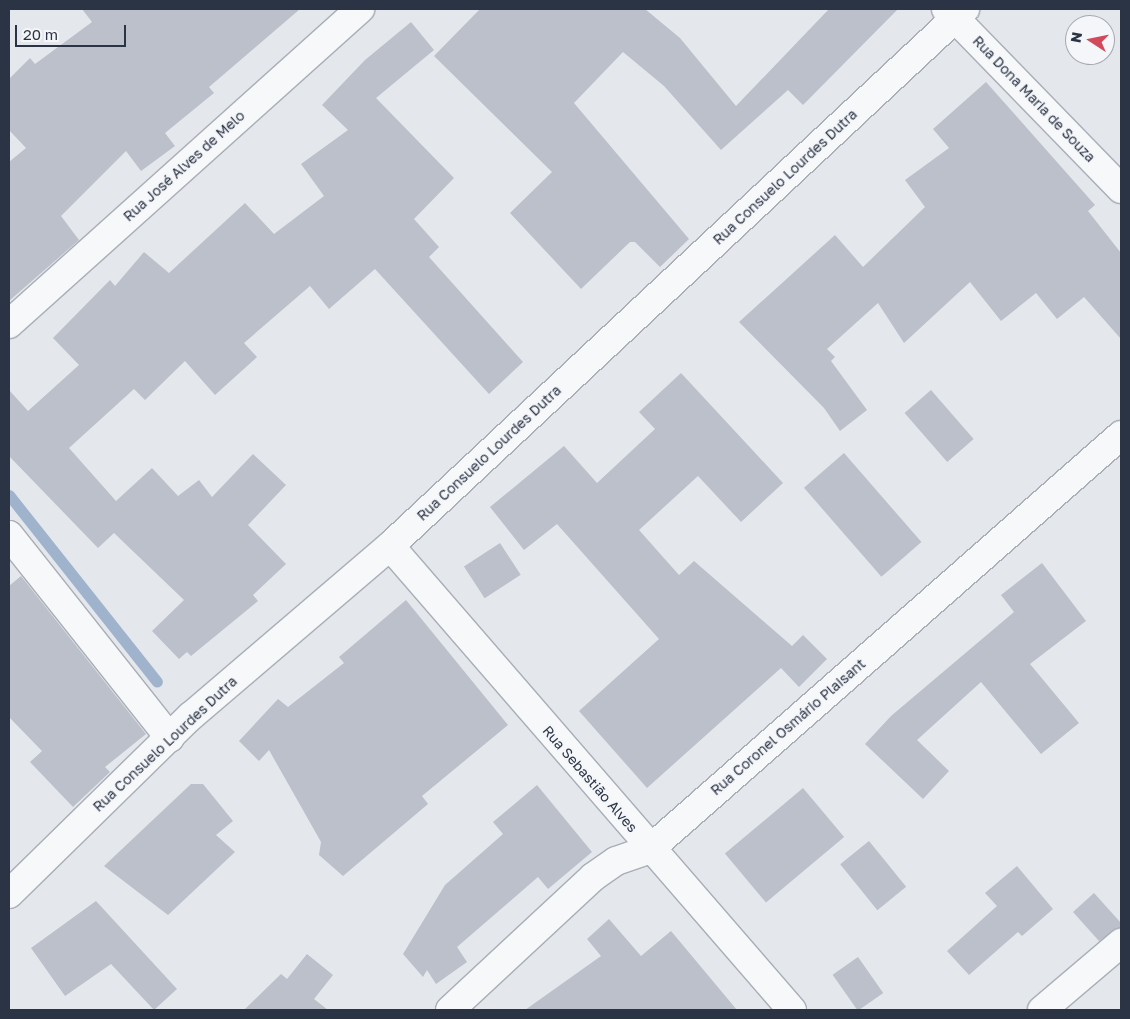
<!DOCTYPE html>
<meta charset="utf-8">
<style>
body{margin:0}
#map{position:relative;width:1130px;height:1019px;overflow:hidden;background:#e4e7ec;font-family:"Golos Text",sans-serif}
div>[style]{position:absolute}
.stream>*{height:11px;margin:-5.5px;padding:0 5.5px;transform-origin:5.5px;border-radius:5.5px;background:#9fb4cc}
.building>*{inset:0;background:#bbc0ca;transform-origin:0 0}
.roads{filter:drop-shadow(1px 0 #a9aeb7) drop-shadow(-1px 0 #a9aeb7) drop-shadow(0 1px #a9aeb7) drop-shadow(0 -1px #a9aeb7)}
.minor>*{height:28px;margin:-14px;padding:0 14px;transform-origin:14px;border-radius:14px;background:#f7f8fa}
span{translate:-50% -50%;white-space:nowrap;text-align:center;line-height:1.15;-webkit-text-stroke:4px #f4f6f9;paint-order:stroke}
.street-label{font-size:14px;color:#2b3445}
.frame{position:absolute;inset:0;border:10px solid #2b3445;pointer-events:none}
.north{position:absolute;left:1065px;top:15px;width:50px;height:50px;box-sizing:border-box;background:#f4f6f9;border:1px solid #a4a8b1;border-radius:50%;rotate:281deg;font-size:14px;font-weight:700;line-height:20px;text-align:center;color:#2b3445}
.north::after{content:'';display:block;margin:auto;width:18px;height:22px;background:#d1495b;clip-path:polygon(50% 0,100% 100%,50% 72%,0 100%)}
.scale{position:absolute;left:15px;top:25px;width:111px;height:22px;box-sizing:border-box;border:2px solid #2b3445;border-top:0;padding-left:6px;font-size:15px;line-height:18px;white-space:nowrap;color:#2b3445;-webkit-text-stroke:4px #f4f6f9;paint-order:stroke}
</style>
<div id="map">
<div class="stream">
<i style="left:9px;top:495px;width:238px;rotate:51.6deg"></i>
</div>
<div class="building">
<i style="clip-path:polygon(82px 9px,300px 9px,209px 87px,214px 93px,165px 133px,175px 146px,141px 171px,126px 151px,61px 216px,79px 240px,9px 301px,9px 162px,26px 148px,9px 130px,9px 79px,30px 58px,35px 64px,92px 22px)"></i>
<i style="clip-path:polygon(480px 9px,645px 9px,680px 38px,736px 106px,829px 9px,898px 9px,803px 105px,788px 90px,721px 150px,664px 86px,623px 52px,574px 103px,689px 239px,660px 267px,635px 242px,630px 242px,581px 289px,510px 213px,552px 172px,434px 56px)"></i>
<i style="clip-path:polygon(411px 22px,434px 50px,376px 98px,454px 178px,414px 219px,439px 247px,429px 257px,523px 362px,489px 394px,375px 269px,329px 309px,310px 286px,244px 343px,257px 357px,215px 395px,185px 361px,145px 400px,134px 389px,69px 448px,116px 501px,152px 468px,178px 496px,199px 480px,212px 497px,253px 454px,286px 485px,248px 525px,286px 564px,253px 595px,258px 601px,191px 656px,187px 652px,179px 659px,152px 631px,184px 600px,114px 533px,98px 548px,9px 456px,9px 390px,28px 411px,79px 365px,53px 338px,110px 280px,115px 286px,144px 252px,169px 273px,245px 203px,274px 234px,324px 196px,301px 164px,348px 130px,322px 105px,365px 60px)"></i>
<i style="clip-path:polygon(986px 82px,1095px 205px,1088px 211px,1121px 253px,1121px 339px,1084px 297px,1057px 319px,1036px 293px,1001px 321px,970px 282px,904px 343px,878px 303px,827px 349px,835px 357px,831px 361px,867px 410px,840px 431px,824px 408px,739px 322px,835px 235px,863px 267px,925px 207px,905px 180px,949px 148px,933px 129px)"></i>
<i style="clip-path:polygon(681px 373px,783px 483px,741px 522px,698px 476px,639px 530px,679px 575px,694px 561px,792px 646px,803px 635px,827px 659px,799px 687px,781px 668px,647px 788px,579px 711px,659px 639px,557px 524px,524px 550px,490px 507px,564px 446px,597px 483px,655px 429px,639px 412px)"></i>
<i style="left:931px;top:390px;width:65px;height:35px;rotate:49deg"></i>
<i style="left:844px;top:453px;width:118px;height:53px;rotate:49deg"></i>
<i style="left:500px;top:543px;width:38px;height:43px;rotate:57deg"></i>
<i style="clip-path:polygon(1042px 563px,1086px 621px,1030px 664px,1079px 723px,1041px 754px,981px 682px,917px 740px,949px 771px,923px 799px,865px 744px,891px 716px,1014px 612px,1001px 595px)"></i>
<i style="clip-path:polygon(21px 576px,146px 734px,105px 767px,110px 772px,73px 807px,30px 762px,42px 751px,9px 717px,9px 586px)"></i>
<i style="clip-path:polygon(406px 600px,508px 725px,422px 796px,428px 804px,343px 876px,319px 855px,321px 842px,269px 750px,259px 761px,239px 741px,278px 699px,288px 707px,344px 663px,339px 657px)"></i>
<i style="clip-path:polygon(191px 784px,203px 784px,233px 821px,216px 835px,235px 852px,168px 915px,104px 866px)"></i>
<i style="clip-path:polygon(537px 785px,592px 852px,548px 889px,538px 877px,457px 947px,467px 962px,436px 984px,427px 970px,423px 977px,403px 954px,445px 885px,503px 834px,493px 822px)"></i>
<i style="left:803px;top:788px;width:64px;height:102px;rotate:50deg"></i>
<i style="left:869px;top:841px;width:59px;height:37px;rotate:51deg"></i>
<i style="clip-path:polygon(1017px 866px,1053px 909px,1022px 936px,1018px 932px,969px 975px,947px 951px,997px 906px,985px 893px)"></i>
<i style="clip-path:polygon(1094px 893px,1121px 923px,1121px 928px,1099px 941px,1073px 912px)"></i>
<i style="clip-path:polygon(96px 901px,177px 989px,154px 1010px,111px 964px,65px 996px,31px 948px)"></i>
<i style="clip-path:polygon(609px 919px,641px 956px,671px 931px,737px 1010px,525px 1010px,601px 956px,587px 939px)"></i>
<i style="clip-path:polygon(307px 954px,333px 975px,314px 999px,328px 1010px,244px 1010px,281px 974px,287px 979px)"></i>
<i style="left:858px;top:957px;width:44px;height:31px;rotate:55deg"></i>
</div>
<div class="roads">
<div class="minor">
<i style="left:946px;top:9px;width:251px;rotate:45.8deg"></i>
<i style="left:9px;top:324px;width:472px;rotate:-41.9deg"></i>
<i style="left:9px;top:535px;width:259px;rotate:51.6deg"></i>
<i style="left:390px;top:546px;width:614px;rotate:49.1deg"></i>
<i style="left:9px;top:894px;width:255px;rotate:-44.4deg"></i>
<i style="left:191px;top:716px;width:262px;rotate:-40.5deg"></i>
<i style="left:390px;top:546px;width:787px;rotate:-43.04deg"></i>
<i style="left:450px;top:1010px;width:195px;rotate:-42.9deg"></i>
<i style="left:593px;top:877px;width:28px;rotate:-35deg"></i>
<i style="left:616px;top:861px;width:36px;rotate:-19deg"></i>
<i style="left:650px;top:849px;width:627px;rotate:-41.31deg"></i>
<i style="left:1042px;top:1010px;width:104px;rotate:-40.3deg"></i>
</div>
</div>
<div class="street-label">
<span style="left:1034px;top:99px;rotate:46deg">Rua Dona Maria de Souza</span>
<span style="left:184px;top:166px;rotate:-42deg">Rua José Alves de Melo</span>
<span style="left:785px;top:177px;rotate:-43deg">Rua Consuelo Lourdes Dutra</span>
<span style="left:489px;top:453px;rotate:-43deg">Rua Consuelo Lourdes Dutra</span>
<span style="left:788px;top:727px;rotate:-41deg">Rua Coronel Osmário Plaisant</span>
<span style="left:165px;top:744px;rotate:-43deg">Rua Consuelo Lourdes Dutra</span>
<span style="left:590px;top:779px;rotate:49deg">Rua Sebastião Alves</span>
</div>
<div class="frame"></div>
<div class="north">N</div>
<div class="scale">20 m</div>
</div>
